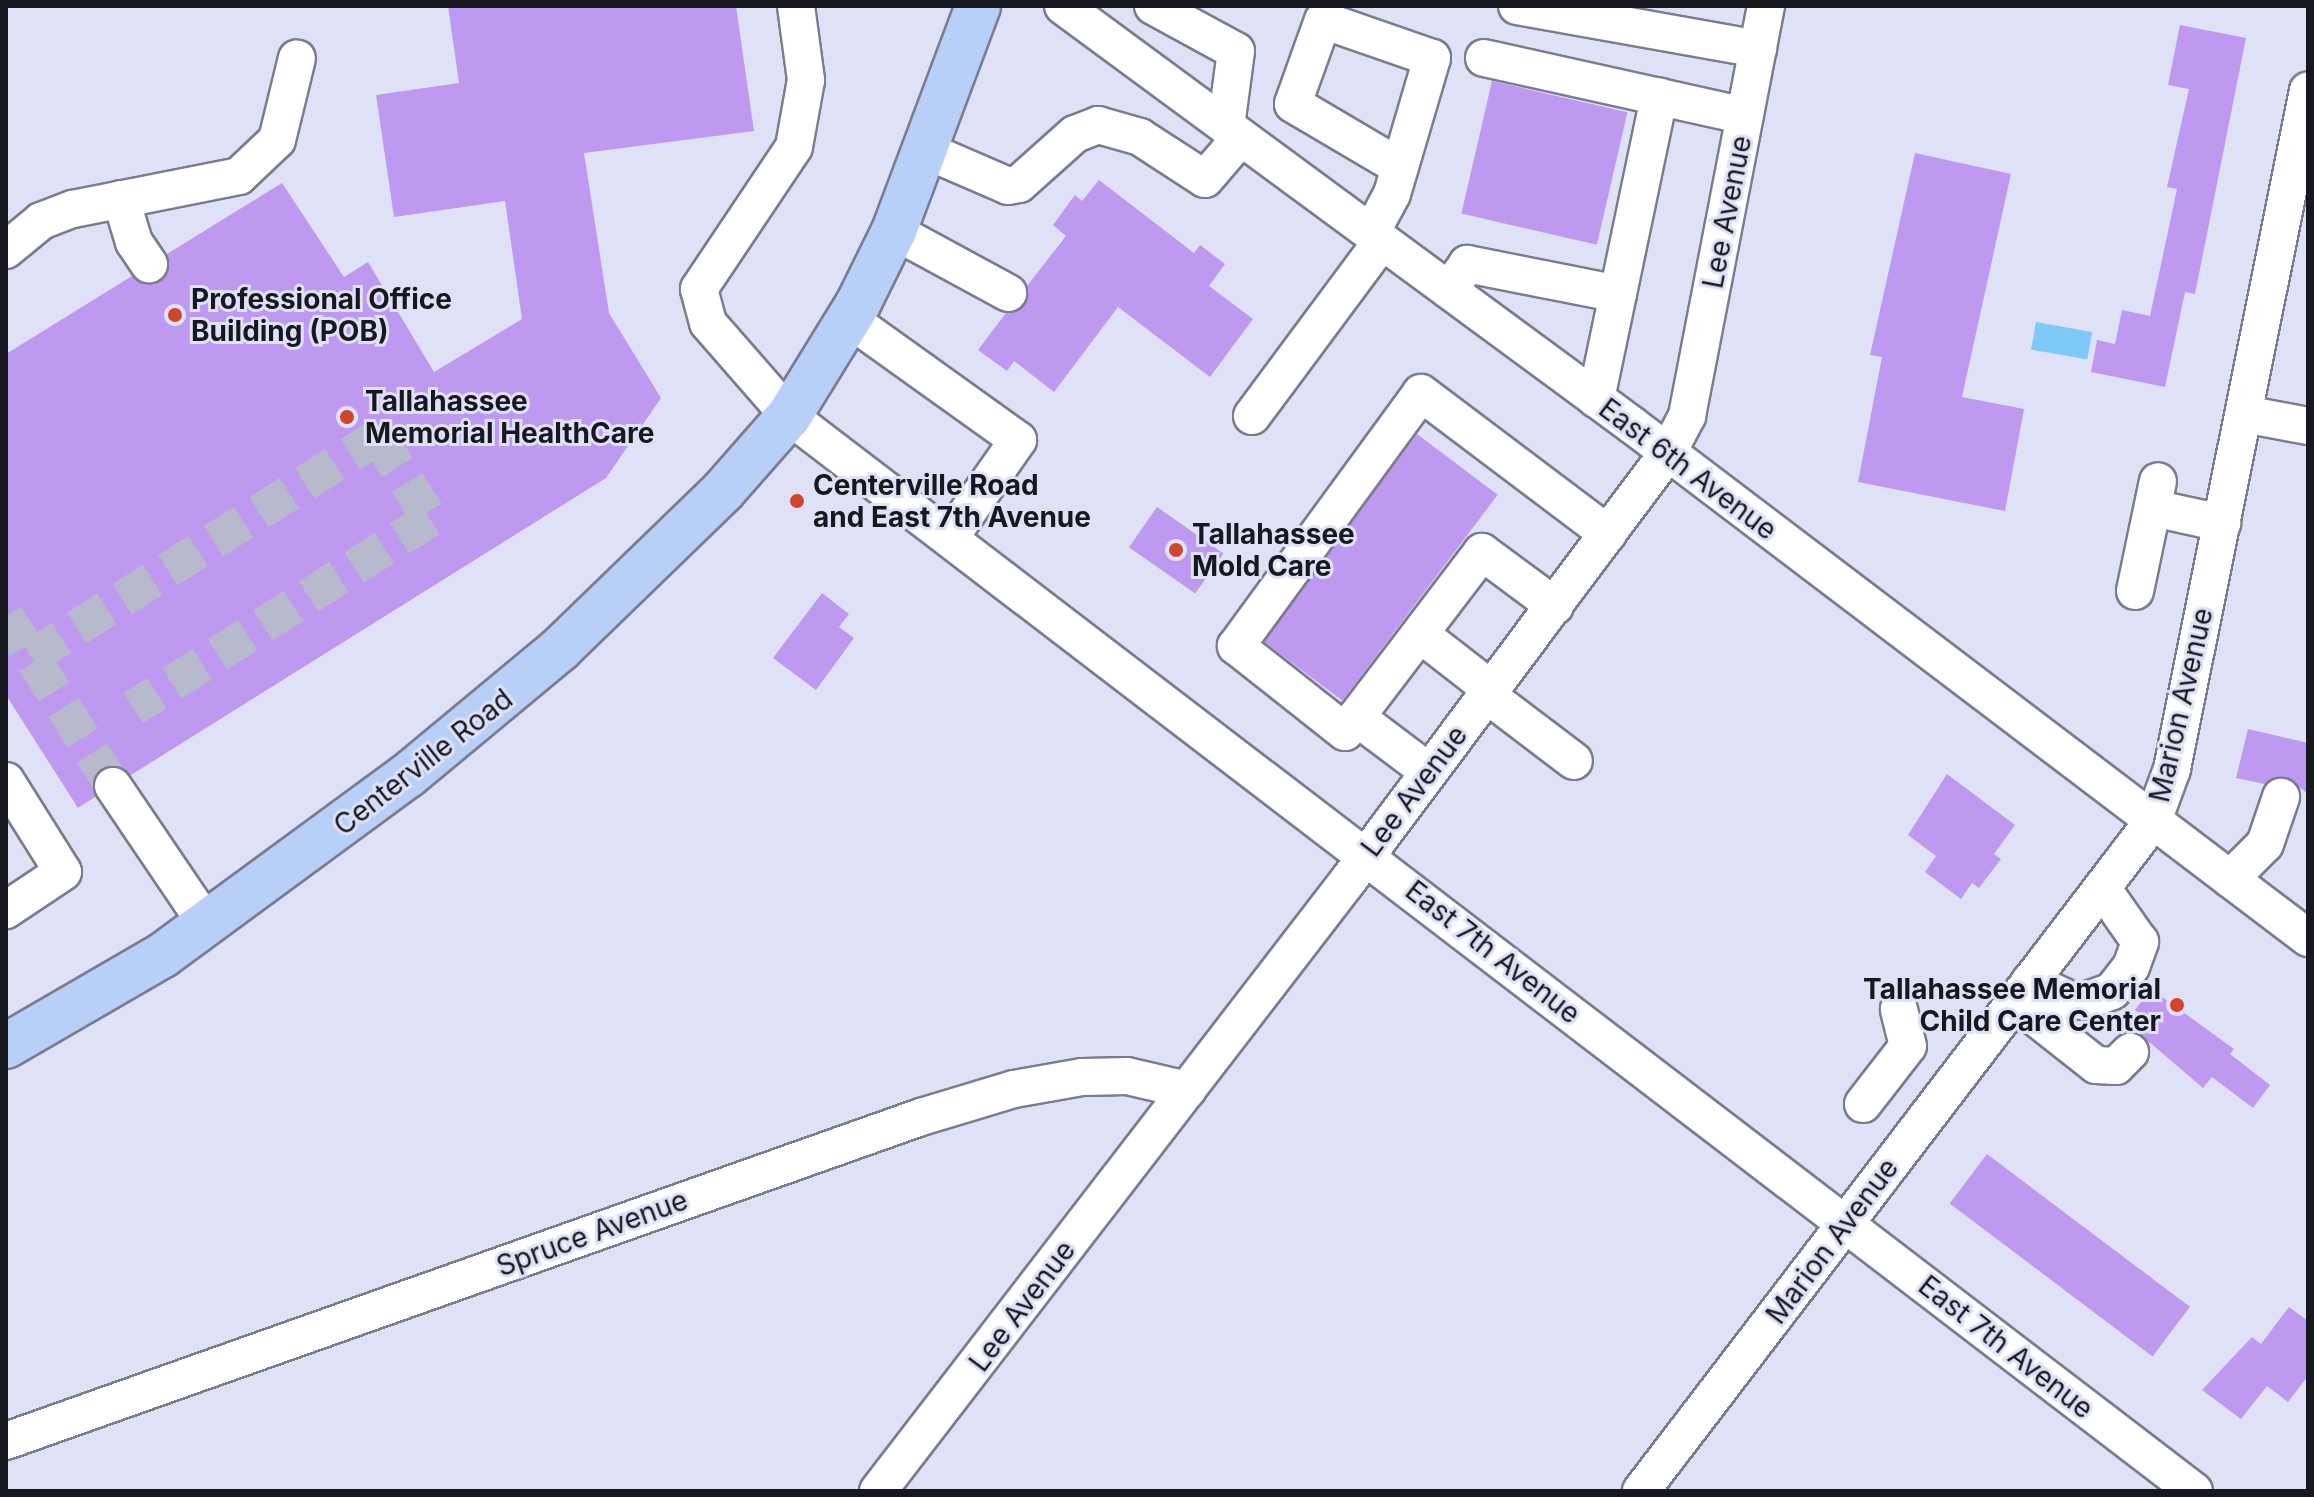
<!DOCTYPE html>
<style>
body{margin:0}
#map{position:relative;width:2314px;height:1497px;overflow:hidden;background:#dfe1f7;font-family:Inter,sans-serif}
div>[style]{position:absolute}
.water>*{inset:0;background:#7dcafa;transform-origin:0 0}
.building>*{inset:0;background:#bf99ef;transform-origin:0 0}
.minor-tunnel>*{height:36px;margin-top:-18px;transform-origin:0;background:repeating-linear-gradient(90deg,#b7b9cc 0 36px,transparent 0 54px)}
.roads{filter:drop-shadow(2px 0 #7a7c8f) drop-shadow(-2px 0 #7a7c8f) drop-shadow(0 2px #7a7c8f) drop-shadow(0 -2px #7a7c8f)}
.minor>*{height:36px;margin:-18px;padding:0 18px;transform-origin:18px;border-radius:18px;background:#fff}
.major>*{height:44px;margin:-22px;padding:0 22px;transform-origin:22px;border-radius:22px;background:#b8d0f8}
.dots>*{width:22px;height:22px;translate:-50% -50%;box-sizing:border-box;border:4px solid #dfe1f7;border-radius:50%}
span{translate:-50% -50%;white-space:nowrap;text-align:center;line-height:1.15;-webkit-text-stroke:6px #dfe1f7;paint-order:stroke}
.street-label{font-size:28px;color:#17181f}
.poi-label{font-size:28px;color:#17181f;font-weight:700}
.left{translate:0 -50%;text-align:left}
.right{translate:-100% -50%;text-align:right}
.frame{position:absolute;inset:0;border:8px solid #17181f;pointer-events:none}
</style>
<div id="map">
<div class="water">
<i style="left:2036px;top:322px;width:57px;height:28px;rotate:10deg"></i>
</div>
<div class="building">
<i style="clip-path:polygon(448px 6px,736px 6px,754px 131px,584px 153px,609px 313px,661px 398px,606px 478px,131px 775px,121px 767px,102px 768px,94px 778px,95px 797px,78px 808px,6px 695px,6px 354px,132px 276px,141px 283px,160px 282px,168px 272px,167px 254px,282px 183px,344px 277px,368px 262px,434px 372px,522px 319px,505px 201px,394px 217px,376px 95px,459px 83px)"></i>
<i style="clip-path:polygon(2180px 25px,2246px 38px,2195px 294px,2185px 292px,2165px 387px,2091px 372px,2097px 340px,2115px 344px,2122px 310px,2150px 316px,2177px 189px,2167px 187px,2189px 89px,2168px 85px)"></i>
<i style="left:1492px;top:81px;width:139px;height:136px;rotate:13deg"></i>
<i style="clip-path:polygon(1915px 153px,2011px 174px,1962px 397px,2024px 409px,2005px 511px,1858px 482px,1882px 357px,1870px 355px)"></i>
<i style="clip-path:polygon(1099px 180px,1194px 253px,1200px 245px,1225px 264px,1209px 286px,1253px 319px,1210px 377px,1118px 307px,1054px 392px,1014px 361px,1007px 371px,978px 350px,1006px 313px,1026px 304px,1027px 286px,1066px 236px,1053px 225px,1075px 195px,1082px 201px)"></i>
<i style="left:1417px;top:434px;width:101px;height:258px;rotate:37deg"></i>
<i style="left:1157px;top:507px;width:81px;height:49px;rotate:35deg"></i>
<i style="clip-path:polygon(822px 593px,849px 614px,839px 627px,854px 638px,816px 690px,773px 658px)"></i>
<i style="clip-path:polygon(2248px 729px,2308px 743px,2308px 794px,2287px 777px,2265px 784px,2236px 778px)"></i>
<i style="clip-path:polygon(1947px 774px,2015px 825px,1994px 854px,2001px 859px,1979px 888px,1972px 883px,1961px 899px,1925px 872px,1936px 856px,1908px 835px)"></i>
<i style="clip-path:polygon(2151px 989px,2234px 1049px,2230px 1054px,2270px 1085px,2253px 1108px,2212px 1077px,2203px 1088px,2134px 1029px,2143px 1016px,2135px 1010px)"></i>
<i style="left:1987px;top:1154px;width:254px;height:62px;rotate:37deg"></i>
<i style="clip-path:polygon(2289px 1307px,2308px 1321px,2308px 1376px,2288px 1402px,2267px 1386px,2241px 1419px,2202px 1390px,2252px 1337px,2261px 1344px)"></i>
</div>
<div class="minor-tunnel">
<i style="left:6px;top:616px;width:201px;rotate:57.8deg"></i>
<i style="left:31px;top:657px;width:411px;rotate:-32.4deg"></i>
<i style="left:378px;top:437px;width:97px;rotate:57.6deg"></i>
<i style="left:430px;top:519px;width:352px;rotate:147.5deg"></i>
</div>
<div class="roads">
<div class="minor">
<i style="left:796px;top:6px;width:75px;rotate:82.3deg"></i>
<i style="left:806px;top:80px;width:68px;rotate:100.2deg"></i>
<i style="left:794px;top:147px;width:171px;rotate:123.8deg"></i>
<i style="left:699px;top:289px;width:35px;rotate:75deg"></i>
<i style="left:708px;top:323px;width:123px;rotate:48.9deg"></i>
<i style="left:789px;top:416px;width:1769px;rotate:37.42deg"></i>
<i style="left:1063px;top:6px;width:707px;rotate:36.37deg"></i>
<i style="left:1632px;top:425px;width:849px;rotate:37.19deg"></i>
<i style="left:1153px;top:6px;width:94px;rotate:28.5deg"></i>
<i style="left:1236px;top:51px;width:76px;rotate:97.6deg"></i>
<i style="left:1517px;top:6px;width:245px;rotate:10.1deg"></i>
<i style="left:1484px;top:58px;width:267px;rotate:12.5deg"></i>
<i style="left:925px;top:150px;width:90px;rotate:23.4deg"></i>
<i style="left:1008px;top:186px;width:11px;rotate:-10deg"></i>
<i style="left:1019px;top:184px;width:75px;rotate:-41.8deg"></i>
<i style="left:1075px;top:134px;width:25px;rotate:-21deg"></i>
<i style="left:1098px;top:125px;width:44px;rotate:15.9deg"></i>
<i style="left:1140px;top:137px;width:77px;rotate:32.9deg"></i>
<i style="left:1205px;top:179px;width:55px;rotate:-49.4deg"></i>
<i style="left:121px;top:199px;width:45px;rotate:73.2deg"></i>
<i style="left:134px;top:242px;width:27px;rotate:56deg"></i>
<i style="left:894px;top:231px;width:130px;rotate:28.5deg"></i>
<i style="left:1371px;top:233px;width:44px;rotate:-61.7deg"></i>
<i style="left:1392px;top:194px;width:142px;rotate:-73.6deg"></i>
<i style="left:1432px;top:58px;width:115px;rotate:-160.8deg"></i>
<i style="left:1323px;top:20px;width:89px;rotate:109.7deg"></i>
<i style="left:1293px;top:104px;width:124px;rotate:30.5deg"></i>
<i style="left:6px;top:250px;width:45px;rotate:-39.6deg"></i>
<i style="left:41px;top:221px;width:34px;rotate:-21deg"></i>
<i style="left:73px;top:209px;width:169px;rotate:-11.2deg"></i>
<i style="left:239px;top:176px;width:52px;rotate:-43.5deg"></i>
<i style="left:277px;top:140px;width:84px;rotate:-76.3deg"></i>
<i style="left:1449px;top:290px;width:32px;rotate:-55deg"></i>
<i style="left:1467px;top:264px;width:154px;rotate:11.2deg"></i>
<i style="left:849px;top:319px;width:208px;rotate:35.6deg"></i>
<i style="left:1018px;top:440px;width:117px;rotate:124.9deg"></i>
<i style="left:1596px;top:399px;width:309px;rotate:-78.2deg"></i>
<i style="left:2244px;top:414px;width:65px;rotate:10.6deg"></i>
<i style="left:1252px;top:416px;width:218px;rotate:-53.4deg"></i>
<i style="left:2153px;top:508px;width:71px;rotate:12.3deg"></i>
<i style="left:2135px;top:591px;width:112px;rotate:-78.2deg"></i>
<i style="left:1555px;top:606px;width:91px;rotate:-143.5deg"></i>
<i style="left:1482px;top:552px;width:226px;rotate:127.3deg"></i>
<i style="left:1345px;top:732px;width:139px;rotate:-141.7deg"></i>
<i style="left:1236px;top:646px;width:313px;rotate:-53.8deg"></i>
<i style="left:1421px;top:393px;width:234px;rotate:37deg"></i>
<i style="left:1420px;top:634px;width:90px;rotate:37.8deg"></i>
<i style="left:1487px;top:695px;width:109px;rotate:37.2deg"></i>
<i style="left:1356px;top:717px;width:90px;rotate:36.9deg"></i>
<i style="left:6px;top:781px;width:107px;rotate:57.9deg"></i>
<i style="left:63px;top:872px;width:69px;rotate:146.3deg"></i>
<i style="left:113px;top:786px;width:168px;rotate:55.9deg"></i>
<i style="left:2230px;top:879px;width:49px;rotate:-45deg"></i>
<i style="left:2265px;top:844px;width:50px;rotate:-71.2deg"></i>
<i style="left:2030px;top:981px;width:44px;rotate:25.4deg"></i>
<i style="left:2070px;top:1000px;width:15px;rotate:4deg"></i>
<i style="left:2085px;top:1001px;width:29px;rotate:-20deg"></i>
<i style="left:2112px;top:991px;width:31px;rotate:-52deg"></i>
<i style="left:2131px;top:967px;width:27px;rotate:-70deg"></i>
<i style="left:2140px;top:942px;width:66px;rotate:-125.1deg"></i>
<i style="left:2015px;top:1001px;width:103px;rotate:38.3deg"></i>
<i style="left:2096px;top:1065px;width:20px;rotate:3deg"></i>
<i style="left:2116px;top:1066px;width:20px;rotate:-45deg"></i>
<i style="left:1863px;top:1104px;width:73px;rotate:-52.2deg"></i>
<i style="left:1908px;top:1046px;width:38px;rotate:-104deg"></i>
<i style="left:6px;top:1441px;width:971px;rotate:-19.5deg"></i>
<i style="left:921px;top:1117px;width:97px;rotate:-16.8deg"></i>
<i style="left:1014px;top:1089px;width:69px;rotate:-10deg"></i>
<i style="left:1082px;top:1077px;width:45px;rotate:-1.3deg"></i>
<i style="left:1127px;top:1076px;width:62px;rotate:13.1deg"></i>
<i style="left:878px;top:1491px;width:774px;rotate:-52.4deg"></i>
<i style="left:1350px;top:878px;width:529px;rotate:-53.22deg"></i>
<i style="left:1667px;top:454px;width:43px;rotate:-62.2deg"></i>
<i style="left:1687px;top:416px;width:418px;rotate:-79.1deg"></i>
<i style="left:1641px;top:1491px;width:843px;rotate:-52.61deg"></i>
<i style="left:2153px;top:821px;width:55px;rotate:-69.9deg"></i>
<i style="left:2172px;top:769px;width:692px;rotate:-78.66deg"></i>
</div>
<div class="major">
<i style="left:6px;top:1046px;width:181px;rotate:-30.1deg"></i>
<i style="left:163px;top:955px;width:303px;rotate:-36.3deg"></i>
<i style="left:407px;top:776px;width:199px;rotate:-39.7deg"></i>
<i style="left:560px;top:649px;width:227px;rotate:-44.1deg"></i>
<i style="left:723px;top:491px;width:100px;rotate:-48.7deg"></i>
<i style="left:789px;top:416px;width:134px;rotate:-58.4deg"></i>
<i style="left:859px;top:302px;width:79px;rotate:-63.8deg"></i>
<i style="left:894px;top:231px;width:240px;rotate:-69.5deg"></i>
</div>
</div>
<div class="dots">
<i style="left:175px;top:315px;background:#d0452b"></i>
<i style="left:347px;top:417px;background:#d0452b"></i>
<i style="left:797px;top:501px;background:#d0452b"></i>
<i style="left:1176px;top:550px;background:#d0452b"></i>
<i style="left:2177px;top:1005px;background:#d0452b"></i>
</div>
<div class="street-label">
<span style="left:1727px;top:212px;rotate:-79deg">Lee Avenue</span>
<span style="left:1688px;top:469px;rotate:37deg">East 6th Avenue</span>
<span style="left:2181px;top:705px;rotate:-77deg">Marion Avenue</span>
<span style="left:423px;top:762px;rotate:-38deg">Centerville Road</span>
<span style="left:1414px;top:791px;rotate:-53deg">Lee Avenue</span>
<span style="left:1493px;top:952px;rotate:38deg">East 7th Avenue</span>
<span style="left:592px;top:1233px;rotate:-20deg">Spruce Avenue</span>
<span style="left:1832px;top:1241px;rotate:-53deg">Marion Avenue</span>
<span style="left:1022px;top:1306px;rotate:-53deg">Lee Avenue</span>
<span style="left:2006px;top:1347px;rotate:38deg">East 7th Avenue</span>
</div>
<div class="poi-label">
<span class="left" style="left:191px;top:315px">Professional Office<br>Building (POB)</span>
<span class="left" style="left:365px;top:417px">Tallahassee<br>Memorial HealthCare</span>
<span class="left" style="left:813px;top:501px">Centerville Road<br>and East 7th Avenue</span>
<span class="left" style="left:1192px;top:550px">Tallahassee<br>Mold Care</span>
<span class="right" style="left:2161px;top:1005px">Tallahassee Memorial<br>Child Care Center</span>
</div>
<div class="frame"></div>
</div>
